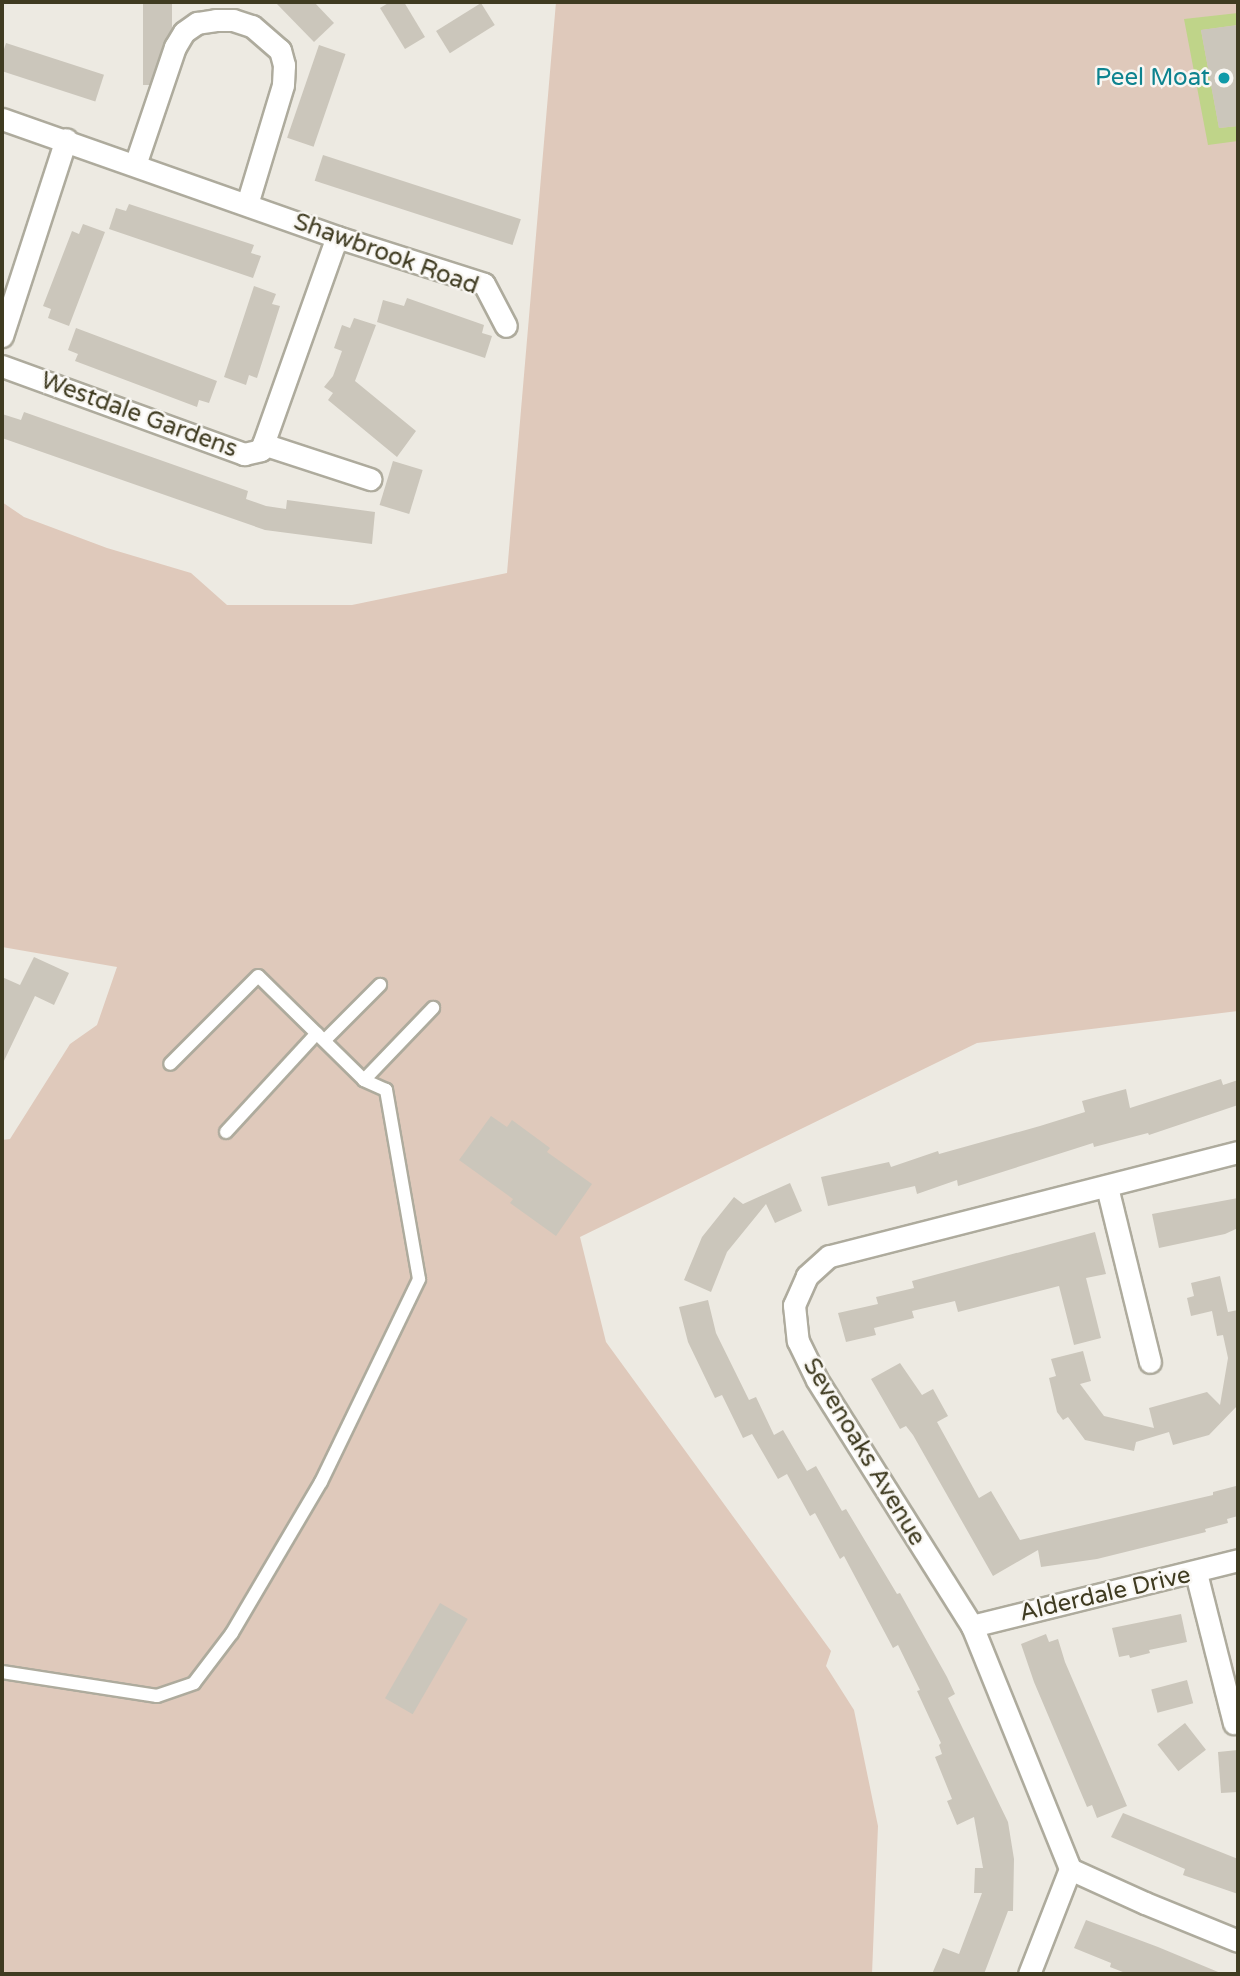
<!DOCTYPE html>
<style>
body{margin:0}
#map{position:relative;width:1240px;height:1976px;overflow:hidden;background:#edeae2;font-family:"Varela Round",sans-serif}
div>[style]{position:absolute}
.green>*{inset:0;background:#dfc9bb}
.water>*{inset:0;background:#bfd489}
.building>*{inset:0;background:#cbc6bb;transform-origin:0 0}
.roads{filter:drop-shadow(2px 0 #aeab9d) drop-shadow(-2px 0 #aeab9d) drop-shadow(0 2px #aeab9d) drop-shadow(0 -2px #aeab9d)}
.service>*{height:12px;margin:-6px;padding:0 6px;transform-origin:6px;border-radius:6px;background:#fff}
.minor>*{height:21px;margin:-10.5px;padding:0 10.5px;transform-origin:10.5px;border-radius:10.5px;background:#fff}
.dots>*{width:19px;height:19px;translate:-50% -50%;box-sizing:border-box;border:4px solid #f9f7f3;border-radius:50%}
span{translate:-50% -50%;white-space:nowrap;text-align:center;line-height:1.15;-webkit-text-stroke:5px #f9f7f3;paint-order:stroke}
.culture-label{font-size:24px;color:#0d838f}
.right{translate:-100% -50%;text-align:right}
.street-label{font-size:24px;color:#3f3b21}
.frame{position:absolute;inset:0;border:4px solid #3f3b21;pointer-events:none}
</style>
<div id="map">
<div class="green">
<i style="clip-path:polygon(556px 2px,1238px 2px,1238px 1011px,977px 1043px,580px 1237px,606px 1342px,831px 1651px,826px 1666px,854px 1710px,878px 1826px,872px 1974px,2px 1974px,2px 1140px,10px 1139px,70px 1044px,97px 1025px,117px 967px,2px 947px,2px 502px,24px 517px,107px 548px,191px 573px,227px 605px,352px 605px,507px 573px)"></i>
</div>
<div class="water">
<i style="clip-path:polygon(1238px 13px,1238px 25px,1201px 30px,1219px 128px,1238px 126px,1238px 141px,1208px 145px,1184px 19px)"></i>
</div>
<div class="building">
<i style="left:143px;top:2px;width:29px;height:83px"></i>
<i style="clip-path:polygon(275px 2px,314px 2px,334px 23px,314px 42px)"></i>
<i style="clip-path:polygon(390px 2px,404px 2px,425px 37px,405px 49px,380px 8px)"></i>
<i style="left:481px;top:3px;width:26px;height:53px;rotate:58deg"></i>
<i style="clip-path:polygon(1238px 25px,1238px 126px,1219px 128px,1201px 30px)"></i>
<i style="left:6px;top:43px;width:103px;height:28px;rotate:18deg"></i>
<i style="left:319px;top:45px;width:28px;height:98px;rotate:19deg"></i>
<i style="left:323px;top:155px;width:208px;height:27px;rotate:18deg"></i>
<i style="clip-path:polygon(129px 204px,254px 245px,251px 253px,261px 256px,253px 278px,109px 229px,116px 208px,126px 211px)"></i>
<i style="clip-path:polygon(83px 224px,105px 232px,69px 326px,48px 318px,51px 309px,43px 306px,72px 231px,79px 234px)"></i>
<i style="clip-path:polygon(254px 286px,276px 294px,272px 304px,280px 306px,257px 378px,249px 375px,246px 385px,224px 377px)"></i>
<i style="clip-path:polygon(407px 298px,484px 325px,482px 333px,492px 336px,485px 358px,377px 322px,383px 300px,404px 306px)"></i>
<i style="clip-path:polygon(354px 318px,376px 325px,355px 381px,416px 431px,397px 457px,328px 400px,333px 393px,324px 387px,333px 376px,342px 351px,334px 348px,342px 325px,350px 328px)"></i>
<i style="clip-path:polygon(76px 328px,217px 381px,209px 403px,199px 400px,197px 407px,75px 361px,78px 354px,68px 350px)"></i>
<i style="clip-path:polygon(24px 412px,248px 491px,246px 499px,266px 506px,286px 509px,287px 500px,375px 512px,372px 544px,265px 530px,2px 438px,2px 414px,21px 420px)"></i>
<i style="left:393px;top:461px;width:31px;height:46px;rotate:17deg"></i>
<i style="clip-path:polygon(34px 957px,69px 973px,54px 1005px,35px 996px,2px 1065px,2px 977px,20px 985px)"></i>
<i style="clip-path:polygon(1221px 1079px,1223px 1085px,1238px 1080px,1238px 1105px,1149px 1135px,1148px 1133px,1094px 1147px,1093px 1143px,958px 1186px,957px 1180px,917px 1194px,915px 1186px,828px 1206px,821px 1177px,889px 1162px,891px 1167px,938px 1151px,939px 1154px,1040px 1126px,1085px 1112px,1082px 1101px,1126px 1089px,1130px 1108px)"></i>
<i style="clip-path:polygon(491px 1116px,507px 1127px,512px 1120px,550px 1148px,547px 1152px,592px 1184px,556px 1236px,510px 1203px,513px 1199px,459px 1160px)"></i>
<i style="clip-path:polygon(790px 1183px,802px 1211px,775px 1223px,766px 1204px,727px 1252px,711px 1292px,684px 1280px,702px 1237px,734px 1197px,743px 1204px)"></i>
<i style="clip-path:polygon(1238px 1198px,1238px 1228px,1225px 1234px,1159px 1248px,1152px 1214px)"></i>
<i style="clip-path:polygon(1095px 1232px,1106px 1274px,1086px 1278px,1101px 1338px,1074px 1345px,1059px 1286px,958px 1312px,955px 1301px,912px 1311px,914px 1318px,874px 1328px,876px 1335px,846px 1342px,838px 1313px,878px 1304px,876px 1297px,914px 1288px,912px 1281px)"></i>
<i style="clip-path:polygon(1220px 1276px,1228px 1312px,1238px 1310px,1238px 1405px,1209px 1435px,1173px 1445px,1169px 1432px,1136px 1442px,1134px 1451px,1085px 1440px,1068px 1417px,1063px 1420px,1057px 1412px,1049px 1378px,1056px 1376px,1051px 1359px,1083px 1351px,1091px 1381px,1080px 1384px,1104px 1416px,1154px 1428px,1149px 1408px,1207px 1392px,1220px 1405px,1228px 1358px,1223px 1335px,1217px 1336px,1212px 1311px,1191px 1316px,1187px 1298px,1194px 1296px,1191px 1283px)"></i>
<i style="clip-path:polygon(708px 1300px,716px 1333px,749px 1400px,756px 1397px,774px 1435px,783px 1430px,807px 1471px,816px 1466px,842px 1511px,846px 1509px,897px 1594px,900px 1593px,947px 1677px,955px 1694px,948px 1698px,1008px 1822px,1014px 1859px,1013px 1911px,1008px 1911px,984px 1974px,932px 1974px,943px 1948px,959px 1954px,982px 1893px,974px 1893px,975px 1868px,983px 1868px,974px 1817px,957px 1825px,947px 1801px,952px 1799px,935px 1757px,942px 1754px,939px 1745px,941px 1743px,917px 1691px,920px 1690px,898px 1645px,893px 1648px,844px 1556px,840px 1559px,815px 1513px,810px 1516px,787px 1474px,778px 1479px,752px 1434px,743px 1438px,722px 1395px,715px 1398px,688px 1342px,679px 1307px)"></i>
<i style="clip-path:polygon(900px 1363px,922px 1395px,933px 1389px,948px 1416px,937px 1422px,979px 1498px,991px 1491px,1020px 1540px,1213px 1495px,1213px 1492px,1236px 1486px,1238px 1516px,1227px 1519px,1228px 1523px,1205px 1529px,1206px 1532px,1097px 1559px,1041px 1567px,1038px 1550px,993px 1576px,913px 1435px,906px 1426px,900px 1429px,871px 1379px)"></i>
<i style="left:440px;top:1603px;width:32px;height:110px;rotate:30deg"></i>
<i style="clip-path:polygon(1181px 1614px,1187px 1642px,1149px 1650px,1150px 1653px,1130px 1658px,1129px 1655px,1119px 1657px,1112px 1628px)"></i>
<i style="clip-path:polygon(1046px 1634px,1049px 1642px,1058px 1639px,1065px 1662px,1127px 1806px,1097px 1818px,1092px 1805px,1087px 1807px,1034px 1682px,1021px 1644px)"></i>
<i style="left:1187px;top:1680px;width:24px;height:37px;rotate:75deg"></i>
<i style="left:1185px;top:1723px;width:34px;height:35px;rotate:52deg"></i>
<i style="clip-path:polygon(1238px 1750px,1238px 1792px,1221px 1793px,1218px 1752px)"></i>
<i style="clip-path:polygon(1123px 1813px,1238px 1859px,1238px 1894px,1183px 1875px,1185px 1869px,1111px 1837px)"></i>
<i style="clip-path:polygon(1086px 1920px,1158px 1947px,1223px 1974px,1128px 1974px,1110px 1967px,1111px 1963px,1074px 1948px)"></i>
</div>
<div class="roads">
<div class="service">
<i style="left:325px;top:1040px;width:78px;rotate:-45deg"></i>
<i style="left:364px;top:1080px;width:100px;rotate:-46.2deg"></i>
<i style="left:226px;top:1132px;width:134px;rotate:-47.4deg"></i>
<i style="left:2px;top:1672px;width:157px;rotate:8.8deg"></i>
<i style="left:157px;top:1696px;width:39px;rotate:-19deg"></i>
<i style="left:194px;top:1683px;width:63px;rotate:-52.8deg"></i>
<i style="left:232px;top:1633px;width:175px;rotate:-59.5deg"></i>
<i style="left:321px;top:1482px;width:225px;rotate:-64.2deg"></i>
<i style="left:419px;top:1279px;width:192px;rotate:-99.9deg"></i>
<i style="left:386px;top:1090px;width:24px;rotate:-156deg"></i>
<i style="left:364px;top:1080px;width:148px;rotate:-135.5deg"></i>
<i style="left:258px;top:976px;width:124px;rotate:135deg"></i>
</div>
<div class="minor">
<i style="left:2px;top:119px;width:355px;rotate:19.4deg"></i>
<i style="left:337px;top:237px;width:154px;rotate:17.7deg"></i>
<i style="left:484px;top:284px;width:47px;rotate:62.4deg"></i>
<i style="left:135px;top:165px;width:125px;rotate:-71.3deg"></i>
<i style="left:175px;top:47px;width:17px;rotate:-59deg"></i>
<i style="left:184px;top:32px;width:16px;rotate:-35deg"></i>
<i style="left:197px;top:23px;width:19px;rotate:-9deg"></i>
<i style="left:216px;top:20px;width:17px"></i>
<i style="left:233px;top:20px;width:20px;rotate:18deg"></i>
<i style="left:252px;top:26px;width:37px;rotate:41deg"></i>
<i style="left:280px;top:50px;width:16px;rotate:75deg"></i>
<i style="left:284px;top:65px;width:20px;rotate:93deg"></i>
<i style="left:283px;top:85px;width:124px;rotate:106.8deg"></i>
<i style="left:2px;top:336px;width:207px;rotate:-72deg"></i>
<i style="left:2px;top:366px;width:258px;rotate:20deg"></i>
<i style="left:244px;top:454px;width:17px;rotate:-13deg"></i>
<i style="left:261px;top:450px;width:226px;rotate:-70.4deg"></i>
<i style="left:263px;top:444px;width:113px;rotate:18.1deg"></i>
<i style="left:1238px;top:1152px;width:422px;rotate:165.7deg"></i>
<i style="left:829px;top:1256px;width:30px;rotate:138deg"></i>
<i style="left:807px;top:1276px;width:32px;rotate:114deg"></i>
<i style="left:794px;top:1305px;width:36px;rotate:84deg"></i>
<i style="left:798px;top:1341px;width:43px;rotate:64deg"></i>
<i style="left:817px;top:1380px;width:291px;rotate:57.8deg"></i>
<i style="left:972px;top:1626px;width:262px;rotate:68deg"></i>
<i style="left:1070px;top:1869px;width:82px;rotate:24.4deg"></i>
<i style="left:1145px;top:1903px;width:100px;rotate:22.2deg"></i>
<i style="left:1107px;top:1187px;width:180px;rotate:76.2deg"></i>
<i style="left:1196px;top:1573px;width:155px;rotate:75.8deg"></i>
<i style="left:972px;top:1626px;width:274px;rotate:-13.9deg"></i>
<i style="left:1029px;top:1974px;width:113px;rotate:-68.7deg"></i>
</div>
</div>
<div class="dots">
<i style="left:1224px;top:78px;background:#0f9aa8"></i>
</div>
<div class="culture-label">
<span class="right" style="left:1210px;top:78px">Peel Moat</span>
</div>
<div class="street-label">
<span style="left:386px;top:254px;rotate:20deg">Shawbrook Road</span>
<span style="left:139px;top:415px;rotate:20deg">Westdale Gardens</span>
<span style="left:864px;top:1452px;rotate:59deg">Sevenoaks Avenue</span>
<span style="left:1105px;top:1594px;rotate:-13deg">Alderdale Drive</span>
</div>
<div class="frame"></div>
</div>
